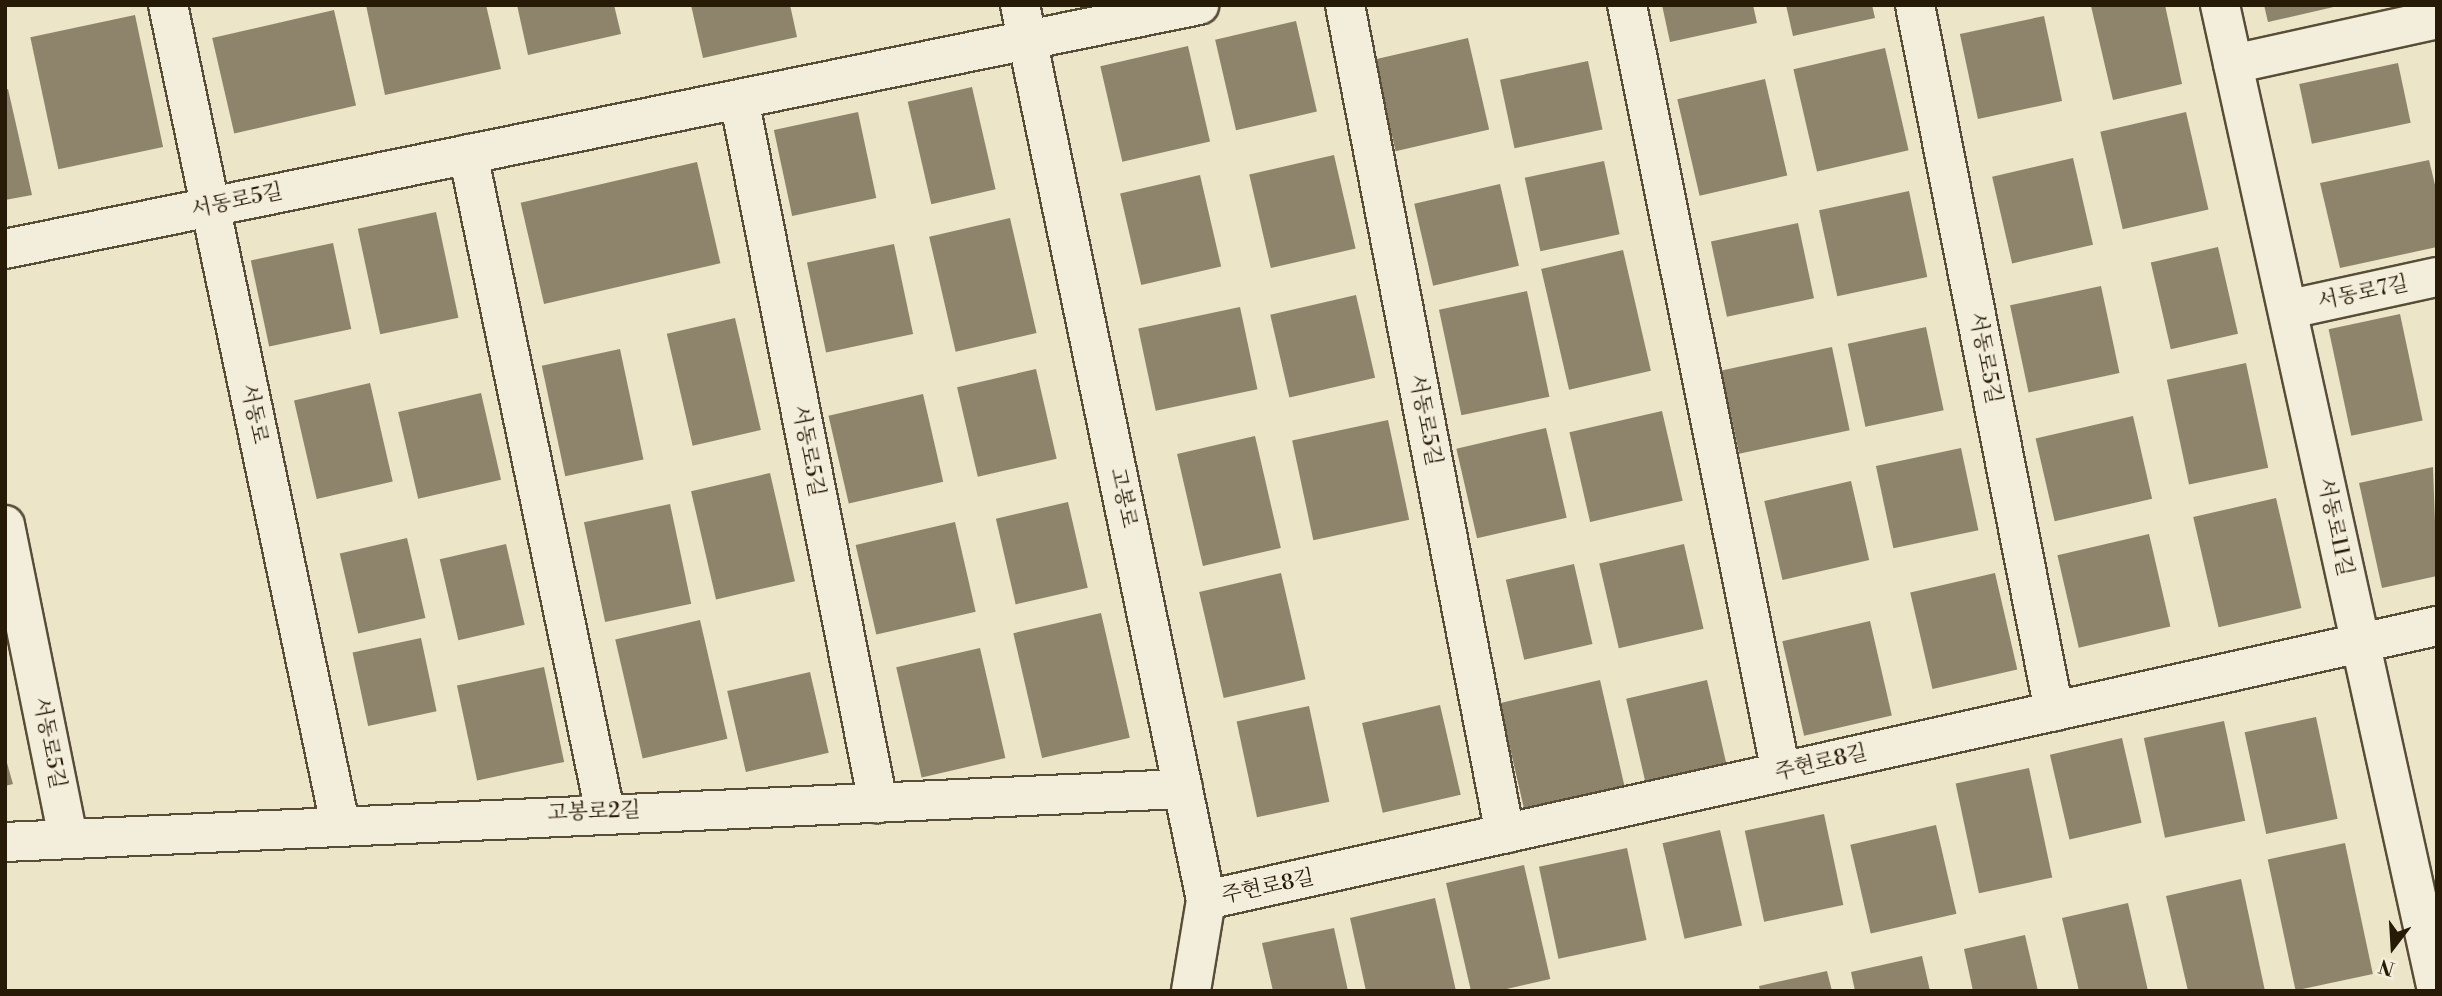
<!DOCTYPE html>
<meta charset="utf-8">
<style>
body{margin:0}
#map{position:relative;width:2442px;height:996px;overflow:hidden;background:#ede5c8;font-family:"Libre Bodoni","Noto Serif KR",serif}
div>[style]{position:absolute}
.building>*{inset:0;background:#8e846b;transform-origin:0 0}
.roads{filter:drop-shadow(2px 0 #584d36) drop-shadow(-2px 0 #584d36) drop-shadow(0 2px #584d36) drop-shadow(0 -2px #584d36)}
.minor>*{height:38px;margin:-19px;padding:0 19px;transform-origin:19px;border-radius:19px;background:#f3eedb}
span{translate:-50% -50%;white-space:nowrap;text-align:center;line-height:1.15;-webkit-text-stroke:7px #f3eedb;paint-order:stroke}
.street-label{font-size:21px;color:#271a06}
.frame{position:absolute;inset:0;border:7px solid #271a06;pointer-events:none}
.north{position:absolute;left:2358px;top:912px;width:70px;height:70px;-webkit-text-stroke:5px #f3eedb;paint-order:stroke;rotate:197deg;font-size:19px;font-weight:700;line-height:28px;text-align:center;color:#271a06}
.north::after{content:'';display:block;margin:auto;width:24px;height:32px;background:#271a06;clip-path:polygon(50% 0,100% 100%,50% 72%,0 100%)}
</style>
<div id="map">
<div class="building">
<i style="clip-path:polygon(366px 5px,486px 5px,501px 69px,385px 95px)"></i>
<i style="clip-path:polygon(517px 5px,614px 5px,621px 34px,528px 55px)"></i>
<i style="clip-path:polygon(691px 5px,790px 5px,797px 37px,703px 58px)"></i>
<i style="clip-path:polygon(1662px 5px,1753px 5px,1757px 23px,1670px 42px)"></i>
<i style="clip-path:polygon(1786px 5px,1872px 5px,1875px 18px,1793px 36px)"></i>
<i style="clip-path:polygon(2165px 5px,2182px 84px,2113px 100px,2091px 6px)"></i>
<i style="clip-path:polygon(2264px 5px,2338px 5px,2338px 6px,2268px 22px)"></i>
<i style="left:334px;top:10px;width:98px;height:125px;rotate:77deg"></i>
<i style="left:135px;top:15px;width:135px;height:107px;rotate:78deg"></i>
<i style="left:2044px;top:16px;width:87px;height:86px;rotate:78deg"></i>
<i style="left:1296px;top:21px;width:93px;height:83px;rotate:77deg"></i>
<i style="left:1468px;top:38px;width:94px;height:96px;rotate:77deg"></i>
<i style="left:1188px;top:46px;width:98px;height:90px;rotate:77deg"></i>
<i style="left:1885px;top:48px;width:105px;height:94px;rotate:77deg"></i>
<i style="left:1588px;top:61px;width:70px;height:90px;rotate:78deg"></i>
<i style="left:2398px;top:63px;width:61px;height:101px;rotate:78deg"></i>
<i style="left:1765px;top:79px;width:99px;height:90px;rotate:77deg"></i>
<i style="left:972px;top:87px;width:105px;height:66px;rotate:77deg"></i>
<i style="clip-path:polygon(8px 89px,32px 195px,5px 200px,5px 90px)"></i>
<i style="left:858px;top:112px;width:88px;height:86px;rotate:78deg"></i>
<i style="left:2186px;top:112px;width:100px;height:88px;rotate:77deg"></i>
<i style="left:1334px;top:155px;width:96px;height:87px;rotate:77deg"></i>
<i style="left:2073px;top:158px;width:89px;height:83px;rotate:77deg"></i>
<i style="clip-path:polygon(2429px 160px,2437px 193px,2437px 247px,2340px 268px,2320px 183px)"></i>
<i style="left:1604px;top:161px;width:75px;height:81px;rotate:78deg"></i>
<i style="left:697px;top:162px;width:104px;height:181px;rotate:77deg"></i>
<i style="left:1200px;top:175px;width:94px;height:82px;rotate:77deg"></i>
<i style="left:1500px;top:184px;width:84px;height:88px;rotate:77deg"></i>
<i style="left:1909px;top:191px;width:88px;height:92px;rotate:78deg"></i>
<i style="left:436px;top:212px;width:108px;height:80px;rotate:78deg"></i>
<i style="left:1010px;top:218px;width:118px;height:83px;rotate:77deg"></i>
<i style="left:1798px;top:223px;width:77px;height:89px;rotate:78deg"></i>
<i style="left:333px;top:243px;width:88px;height:84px;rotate:78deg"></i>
<i style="left:894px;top:244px;width:92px;height:89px;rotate:78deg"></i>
<i style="left:2218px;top:247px;width:89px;height:69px;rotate:77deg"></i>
<i style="left:1623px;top:250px;width:124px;height:84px;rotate:77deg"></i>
<i style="left:2101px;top:286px;width:89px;height:93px;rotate:78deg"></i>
<i style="left:1527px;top:291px;width:108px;height:90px;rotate:78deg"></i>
<i style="left:1356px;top:295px;width:85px;height:88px;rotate:77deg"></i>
<i style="left:1240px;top:307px;width:84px;height:104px;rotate:78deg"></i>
<i style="left:2400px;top:314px;width:109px;height:73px;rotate:78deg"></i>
<i style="left:735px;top:318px;width:115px;height:70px;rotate:77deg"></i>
<i style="left:1926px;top:327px;width:85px;height:80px;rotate:78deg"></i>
<i style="left:1832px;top:347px;width:85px;height:113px;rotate:78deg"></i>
<i style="left:620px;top:349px;width:113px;height:80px;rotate:78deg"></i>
<i style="left:2246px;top:363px;width:107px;height:81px;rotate:78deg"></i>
<i style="left:1036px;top:369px;width:92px;height:81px;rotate:77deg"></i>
<i style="left:370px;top:383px;width:101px;height:78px;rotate:77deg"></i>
<i style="left:481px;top:393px;width:89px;height:85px;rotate:77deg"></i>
<i style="left:923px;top:394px;width:90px;height:97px;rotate:77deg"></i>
<i style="left:1662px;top:411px;width:92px;height:95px;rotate:77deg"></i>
<i style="left:2133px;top:416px;width:85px;height:100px;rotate:77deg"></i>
<i style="left:1388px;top:420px;width:102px;height:98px;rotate:78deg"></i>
<i style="left:1546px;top:428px;width:92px;height:92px;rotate:77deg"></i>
<i style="left:1255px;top:436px;width:115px;height:80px;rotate:77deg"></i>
<i style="left:1961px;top:448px;width:84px;height:87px;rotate:78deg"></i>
<i style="clip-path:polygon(2433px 467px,2437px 576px,2382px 588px,2359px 483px)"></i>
<i style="left:770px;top:473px;width:111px;height:81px;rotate:77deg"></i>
<i style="left:1851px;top:481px;width:81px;height:89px;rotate:77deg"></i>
<i style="left:2276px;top:498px;width:113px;height:85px;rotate:77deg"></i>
<i style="left:1068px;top:502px;width:88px;height:74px;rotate:77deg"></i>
<i style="left:670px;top:504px;width:102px;height:88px;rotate:78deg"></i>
<i style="left:955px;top:522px;width:92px;height:102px;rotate:77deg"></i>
<i style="left:2149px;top:534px;width:95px;height:94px;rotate:77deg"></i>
<i style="left:407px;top:538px;width:82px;height:69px;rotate:77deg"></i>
<i style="left:506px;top:544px;width:83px;height:68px;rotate:77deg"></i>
<i style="left:1684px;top:544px;width:87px;height:87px;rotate:77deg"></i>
<i style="left:1574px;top:564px;width:82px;height:70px;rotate:77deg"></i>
<i style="left:1281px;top:573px;width:109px;height:84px;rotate:77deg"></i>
<i style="left:1995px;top:573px;width:99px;height:87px;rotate:77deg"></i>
<i style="left:1101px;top:613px;width:128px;height:90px;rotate:77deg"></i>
<i style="left:700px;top:620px;width:122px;height:87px;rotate:77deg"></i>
<i style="left:1870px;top:621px;width:97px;height:90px;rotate:77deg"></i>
<i style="left:421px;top:638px;width:75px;height:70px;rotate:78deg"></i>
<i style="left:980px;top:648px;width:113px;height:86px;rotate:77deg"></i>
<i style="left:544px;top:667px;width:97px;height:89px;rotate:78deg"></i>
<i style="left:810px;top:672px;width:83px;height:85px;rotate:77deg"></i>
<i style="left:1600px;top:680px;width:120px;height:103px;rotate:77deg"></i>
<i style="left:1707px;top:680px;width:92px;height:83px;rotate:77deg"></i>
<i style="left:1440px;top:705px;width:92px;height:80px;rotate:77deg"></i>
<i style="left:1309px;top:706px;width:98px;height:74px;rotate:78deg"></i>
<i style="left:2316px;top:717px;width:104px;height:73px;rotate:78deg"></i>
<i style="left:2224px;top:721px;width:102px;height:82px;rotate:78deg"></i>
<i style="left:2122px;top:738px;width:87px;height:74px;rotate:77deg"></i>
<i style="clip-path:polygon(5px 756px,13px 784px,5px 786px)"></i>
<i style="left:2029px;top:768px;width:112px;height:75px;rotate:78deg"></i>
<i style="left:1824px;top:814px;width:93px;height:81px;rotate:78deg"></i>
<i style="left:1936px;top:825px;width:91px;height:88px;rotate:77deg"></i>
<i style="left:1720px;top:830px;width:98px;height:59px;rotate:77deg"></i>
<i style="left:2345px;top:843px;width:134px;height:79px;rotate:78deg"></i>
<i style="left:1627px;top:848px;width:94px;height:90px;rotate:78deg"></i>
<i style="left:1524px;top:865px;width:117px;height:80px;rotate:77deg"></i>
<i style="clip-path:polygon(2241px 879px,2265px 991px,2188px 991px,2166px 896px)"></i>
<i style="clip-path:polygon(1435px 898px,1456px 991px,1366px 991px,1350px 918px)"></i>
<i style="clip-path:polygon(2128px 903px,2148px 991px,2079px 991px,2062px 918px)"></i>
<i style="clip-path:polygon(1334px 928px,1348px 991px,1273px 991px,1262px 943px)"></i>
<i style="clip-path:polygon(2025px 935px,2038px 991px,1973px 991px,1964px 949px)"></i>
<i style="clip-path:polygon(1922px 956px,1930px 991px,1855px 991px,1851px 972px)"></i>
<i style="clip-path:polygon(1827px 971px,1832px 991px,1760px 991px,1759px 986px)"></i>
</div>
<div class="roads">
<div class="minor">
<i style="left:168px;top:5px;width:837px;rotate:78.14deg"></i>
<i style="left:1020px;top:5px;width:914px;rotate:78.26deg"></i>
<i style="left:1206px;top:900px;width:92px;rotate:99.4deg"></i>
<i style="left:1345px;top:5px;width:844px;rotate:79.08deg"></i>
<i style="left:1627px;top:5px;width:782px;rotate:78.65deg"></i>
<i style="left:1915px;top:5px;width:720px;rotate:78.86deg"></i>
<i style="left:2220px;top:5px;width:1009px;rotate:77.58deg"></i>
<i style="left:2233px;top:64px;width:209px;rotate:-12.4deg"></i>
<i style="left:739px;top:99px;width:718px;rotate:78.83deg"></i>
<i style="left:468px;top:154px;width:672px;rotate:78.24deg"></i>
<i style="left:5px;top:249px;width:1219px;rotate:-11.55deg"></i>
<i style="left:2290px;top:309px;width:150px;rotate:-12.3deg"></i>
<i style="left:5px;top:525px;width:319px;rotate:78.6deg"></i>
<i style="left:5px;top:842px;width:1179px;rotate:-2.58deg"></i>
<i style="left:1206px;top:900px;width:1261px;rotate:-12.55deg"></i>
</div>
</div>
<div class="street-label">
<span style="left:237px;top:201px;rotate:-12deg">서동로5길</span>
<span style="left:2363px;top:293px;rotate:-12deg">서동로7길</span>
<span style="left:1985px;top:358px;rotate:79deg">서동로5길</span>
<span style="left:254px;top:414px;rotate:78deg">서동로</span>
<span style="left:1425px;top:420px;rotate:79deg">서동로5길</span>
<span style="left:808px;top:451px;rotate:79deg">서동로5길</span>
<span style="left:1123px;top:498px;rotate:78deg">고봉로</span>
<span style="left:2335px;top:527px;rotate:78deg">서동로11길</span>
<span style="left:49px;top:743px;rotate:79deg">서동로5길</span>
<span style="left:1821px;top:763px;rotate:-13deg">주현로8길</span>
<span style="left:594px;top:812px;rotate:-2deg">고봉로2길</span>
<span style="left:1268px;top:887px;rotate:-12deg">주현로8길</span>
</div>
<div class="frame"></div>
<div class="north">N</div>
</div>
